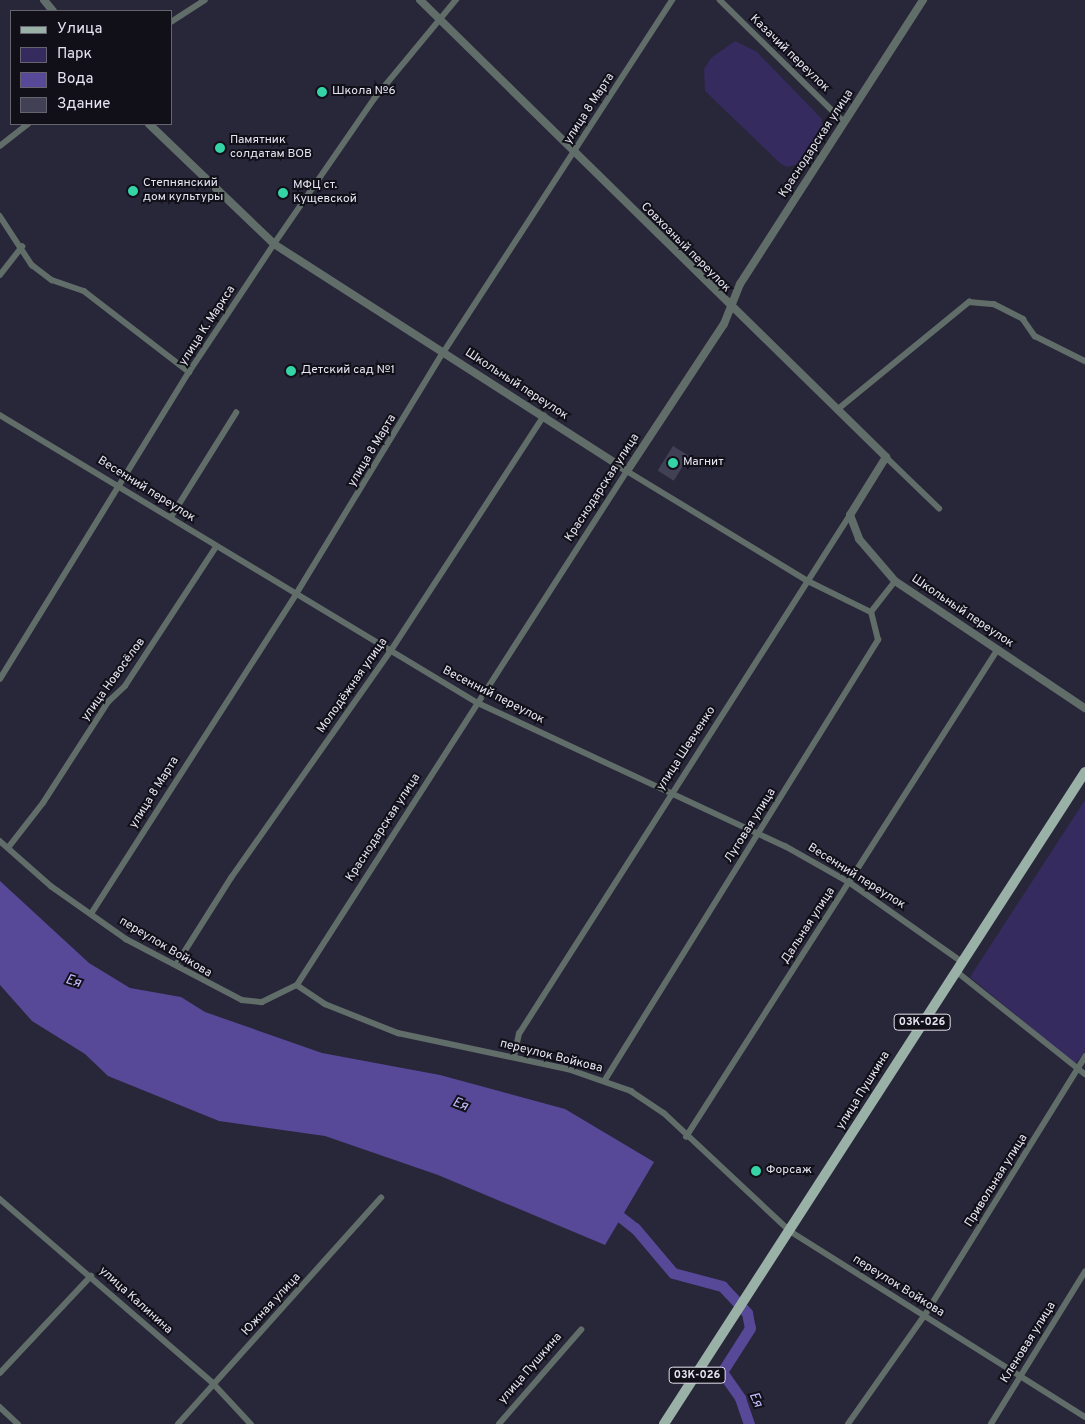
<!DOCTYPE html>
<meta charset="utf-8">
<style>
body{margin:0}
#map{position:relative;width:1085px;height:1424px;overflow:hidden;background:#282639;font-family:Overpass,sans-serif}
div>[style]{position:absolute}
.green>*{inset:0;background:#362b5e}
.water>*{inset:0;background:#584898}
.river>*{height:11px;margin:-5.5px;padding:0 5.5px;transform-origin:5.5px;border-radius:5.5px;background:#584898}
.building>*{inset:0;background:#424055;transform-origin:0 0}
.minor>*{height:5.5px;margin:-2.75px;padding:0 2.75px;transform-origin:2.75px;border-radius:2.75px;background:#616d68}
.tertiary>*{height:8px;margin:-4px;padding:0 4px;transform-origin:4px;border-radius:4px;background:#616d68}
.primary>*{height:10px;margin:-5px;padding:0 5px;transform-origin:5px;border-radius:5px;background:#99b1a7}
.dots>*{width:14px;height:14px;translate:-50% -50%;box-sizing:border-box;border:2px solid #111019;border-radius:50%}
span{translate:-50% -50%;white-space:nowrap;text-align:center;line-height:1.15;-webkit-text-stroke:4px #111019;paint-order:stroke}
.shield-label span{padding:1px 4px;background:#111019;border:1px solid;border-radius:4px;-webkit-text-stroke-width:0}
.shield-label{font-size:11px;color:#e5e4f1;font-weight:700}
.street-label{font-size:12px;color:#e5e4f1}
.poi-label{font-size:12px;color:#e5e4f1}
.left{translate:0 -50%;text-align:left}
.water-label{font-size:14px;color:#c2bafc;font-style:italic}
.legend{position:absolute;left:10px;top:10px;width:162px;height:115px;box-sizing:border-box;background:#111019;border:1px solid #66656f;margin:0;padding:6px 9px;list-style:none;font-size:15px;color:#e5e4f1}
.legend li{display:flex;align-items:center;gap:10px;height:25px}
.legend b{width:25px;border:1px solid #66656f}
</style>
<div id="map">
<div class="green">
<i style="clip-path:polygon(735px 41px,757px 52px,822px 119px,821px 140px,804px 163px,787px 167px,781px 164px,705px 91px,704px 69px,711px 58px)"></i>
<i style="clip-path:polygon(1085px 800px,1085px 1052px,1075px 1064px,970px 977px)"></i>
</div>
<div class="water">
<i style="clip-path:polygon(0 881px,89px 963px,130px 988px,181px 997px,205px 1012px,322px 1053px,440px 1075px,565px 1109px,654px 1162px,605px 1245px,438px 1175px,325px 1136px,219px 1121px,108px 1076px,85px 1054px,32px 1021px,0 985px)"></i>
</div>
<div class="river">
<i style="left:609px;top:1208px;width:33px;rotate:38deg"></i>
<i style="left:635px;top:1228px;width:59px;rotate:49.8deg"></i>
<i style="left:673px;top:1273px;width:51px;rotate:14.9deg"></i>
<i style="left:722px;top:1286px;width:37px;rotate:47deg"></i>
<i style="left:747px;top:1313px;width:15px;rotate:79deg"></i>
<i style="left:750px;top:1328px;width:52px;rotate:122.5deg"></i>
<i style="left:722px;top:1372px;width:32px;rotate:55deg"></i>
<i style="left:740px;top:1398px;width:28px;rotate:71deg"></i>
</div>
<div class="building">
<i style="left:673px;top:446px;width:19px;height:29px;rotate:32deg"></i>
</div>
<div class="minor">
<i style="left:720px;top:0;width:174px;rotate:44.5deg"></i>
<i style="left:171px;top:22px;width:40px;rotate:-32.9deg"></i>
<i style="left:0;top:146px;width:36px;rotate:-38deg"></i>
<i style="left:0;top:216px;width:59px;rotate:56.9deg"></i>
<i style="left:32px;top:265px;width:25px;rotate:37deg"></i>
<i style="left:52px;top:280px;width:34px;rotate:19deg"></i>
<i style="left:84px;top:291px;width:133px;rotate:37.6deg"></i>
<i style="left:0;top:275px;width:36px;rotate:-52deg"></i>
<i style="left:837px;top:410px;width:171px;rotate:-39.3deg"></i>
<i style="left:969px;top:302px;width:25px;rotate:5deg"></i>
<i style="left:994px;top:304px;width:33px;rotate:27deg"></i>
<i style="left:1023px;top:319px;width:21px;rotate:55deg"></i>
<i style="left:1035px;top:336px;width:56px;rotate:26.6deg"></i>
<i style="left:0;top:415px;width:558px;rotate:31.07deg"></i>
<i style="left:478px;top:703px;width:339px;rotate:25deg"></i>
<i style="left:785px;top:846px;width:73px;rotate:29.4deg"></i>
<i style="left:849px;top:882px;width:137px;rotate:35.2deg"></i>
<i style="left:886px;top:457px;width:74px;rotate:43.9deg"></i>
<i style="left:171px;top:517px;width:123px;rotate:-58deg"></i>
<i style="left:0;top:679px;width:361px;rotate:-58.4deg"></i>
<i style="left:189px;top:372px;width:154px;rotate:-56.4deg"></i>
<i style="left:274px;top:244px;width:176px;rotate:-55.4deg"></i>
<i style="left:374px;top:99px;width:129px;rotate:-50.4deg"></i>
<i style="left:0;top:841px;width:68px;rotate:41.4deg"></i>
<i style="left:51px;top:886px;width:92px;rotate:35.2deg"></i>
<i style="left:126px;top:939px;width:131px;rotate:27.7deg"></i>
<i style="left:242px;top:1000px;width:20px;rotate:6deg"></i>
<i style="left:262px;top:1002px;width:39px;rotate:-26deg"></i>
<i style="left:297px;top:985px;width:34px;rotate:34deg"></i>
<i style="left:325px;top:1004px;width:79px;rotate:21.7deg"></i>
<i style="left:398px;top:1033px;width:174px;rotate:12deg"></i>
<i style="left:568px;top:1069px;width:67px;rotate:19.2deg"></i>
<i style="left:631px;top:1091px;width:40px;rotate:34deg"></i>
<i style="left:664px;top:1113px;width:173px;rotate:43.1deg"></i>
<i style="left:790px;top:1231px;width:349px;rotate:32.2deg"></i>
<i style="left:8px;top:848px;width:57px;rotate:-52.1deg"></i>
<i style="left:43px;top:803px;width:120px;rotate:-57.2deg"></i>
<i style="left:108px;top:702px;width:23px;rotate:-43deg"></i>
<i style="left:125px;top:686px;width:166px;rotate:-56.8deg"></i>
<i style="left:91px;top:914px;width:378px;rotate:-57.3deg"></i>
<i style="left:295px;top:596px;width:285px;rotate:-58.7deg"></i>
<i style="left:443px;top:353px;width:421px;rotate:-57deg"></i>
<i style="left:176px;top:965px;width:103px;rotate:-57.7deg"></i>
<i style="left:231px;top:878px;width:276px;rotate:-54.9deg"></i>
<i style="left:390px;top:652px;width:282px;rotate:-56.9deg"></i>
<i style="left:956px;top:971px;width:165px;rotate:38.6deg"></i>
<i style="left:297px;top:985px;width:611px;rotate:-57.3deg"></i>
<i style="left:627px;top:471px;width:212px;rotate:31.3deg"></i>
<i style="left:808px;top:581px;width:70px;rotate:26.2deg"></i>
<i style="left:514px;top:1057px;width:24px;rotate:-78deg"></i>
<i style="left:519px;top:1034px;width:616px;rotate:-57.47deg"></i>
<i style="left:605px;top:1080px;width:518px;rotate:-58.18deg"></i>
<i style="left:878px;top:640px;width:29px;rotate:-104deg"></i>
<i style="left:871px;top:612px;width:39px;rotate:-52deg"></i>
<i style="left:686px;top:1137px;width:579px;rotate:-57.41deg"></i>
<i style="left:0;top:1199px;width:281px;rotate:40.8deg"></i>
<i style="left:213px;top:1383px;width:56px;rotate:47.2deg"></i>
<i style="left:0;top:1373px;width:133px;rotate:-46.8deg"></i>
<i style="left:0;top:1407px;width:25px;rotate:43deg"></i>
<i style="left:178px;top:1424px;width:304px;rotate:-48.1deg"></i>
<i style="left:499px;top:1424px;width:125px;rotate:-48.9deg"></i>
<i style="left:848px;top:1424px;width:133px;rotate:-54.8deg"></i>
<i style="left:925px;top:1315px;width:304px;rotate:-58.2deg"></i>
<i style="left:991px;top:1424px;width:179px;rotate:-58.3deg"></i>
</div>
<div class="tertiary">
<i style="left:44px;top:0;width:14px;rotate:51deg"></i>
<i style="left:420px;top:0;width:653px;rotate:44.44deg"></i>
<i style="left:886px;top:457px;width:68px;rotate:121.8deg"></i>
<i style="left:850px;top:515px;width:26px;rotate:69deg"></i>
<i style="left:859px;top:539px;width:55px;rotate:49.4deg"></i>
<i style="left:895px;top:581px;width:229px;rotate:33.8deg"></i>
<i style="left:149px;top:124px;width:173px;rotate:43.8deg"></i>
<i style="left:274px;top:244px;width:420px;rotate:32.7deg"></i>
<i style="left:627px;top:471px;width:176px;rotate:-56.6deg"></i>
<i style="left:724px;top:324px;width:43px;rotate:-68.2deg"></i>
<i style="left:740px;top:284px;width:338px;rotate:-57.2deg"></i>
</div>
<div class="primary">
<i style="left:664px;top:1424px;width:776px;rotate:-57.15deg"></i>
</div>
<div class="dots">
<i style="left:322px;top:92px;background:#35d4a7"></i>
<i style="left:220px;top:148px;background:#35d4a7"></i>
<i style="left:133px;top:191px;background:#35d4a7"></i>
<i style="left:283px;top:193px;background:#35d4a7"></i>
<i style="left:291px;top:371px;background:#35d4a7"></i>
<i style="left:673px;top:463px;background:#35d4a7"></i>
<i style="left:756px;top:1171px;background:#35d4a7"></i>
</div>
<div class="shield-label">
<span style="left:922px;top:1022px">03К-026</span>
<span style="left:697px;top:1375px">03К-026</span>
</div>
<div class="street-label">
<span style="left:789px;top:54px;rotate:44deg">Казачий переулок</span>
<span style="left:590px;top:109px;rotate:-57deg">улица 8 Марта</span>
<span style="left:817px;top:144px;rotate:-57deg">Краснодарская улица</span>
<span style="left:685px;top:248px;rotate:45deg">Совхозный переулок</span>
<span style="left:208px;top:326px;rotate:-57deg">улица К. Маркса</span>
<span style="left:516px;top:385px;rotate:33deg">Школьный переулок</span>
<span style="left:373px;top:451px;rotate:-59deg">улица 8 Марта</span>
<span style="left:603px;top:488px;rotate:-57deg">Краснодарская улица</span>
<span style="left:146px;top:490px;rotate:32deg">Весенний переулок</span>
<span style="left:962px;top:612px;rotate:34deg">Школьный переулок</span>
<span style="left:114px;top:680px;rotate:-54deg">улица Новосёлов</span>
<span style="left:353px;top:686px;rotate:-55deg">Молодёжная улица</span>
<span style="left:493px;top:696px;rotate:27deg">Весенний переулок</span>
<span style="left:687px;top:749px;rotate:-57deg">улица Шевченко</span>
<span style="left:155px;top:793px;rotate:-58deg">улица 8 Марта</span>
<span style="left:751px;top:826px;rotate:-58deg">Луговая улица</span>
<span style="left:384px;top:828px;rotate:-57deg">Краснодарская улица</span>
<span style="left:856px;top:877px;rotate:32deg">Весенний переулок</span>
<span style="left:809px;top:926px;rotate:-57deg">Дальная улица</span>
<span style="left:165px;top:948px;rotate:31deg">переулок Войкова</span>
<span style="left:551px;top:1057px;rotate:14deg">переулок Войкова</span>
<span style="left:864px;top:1091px;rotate:-58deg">улица Пушкина</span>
<span style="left:997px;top:1181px;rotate:-58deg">Привольная улица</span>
<span style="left:898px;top:1287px;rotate:32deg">переулок Войкова</span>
<span style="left:135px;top:1301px;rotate:42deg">улица Калинина</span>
<span style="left:272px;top:1305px;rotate:-47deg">Южная улица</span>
<span style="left:1029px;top:1343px;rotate:-58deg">Кленовая улица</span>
<span style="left:531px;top:1369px;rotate:-49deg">улица Пушкина</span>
</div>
<div class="poi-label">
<span class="left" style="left:332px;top:92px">Школа №6</span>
<span class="left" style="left:230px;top:148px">Памятник<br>солдатам ВОВ</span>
<span class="left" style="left:143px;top:191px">Степнянский<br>дом культуры</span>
<span class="left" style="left:293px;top:193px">МФЦ ст.<br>Кущевской</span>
<span class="left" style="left:301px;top:371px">Детский сад №1</span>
<span class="left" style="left:683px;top:463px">Магнит</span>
<span class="left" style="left:766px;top:1171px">Форсаж</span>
</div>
<div class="water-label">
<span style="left:73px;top:982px;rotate:18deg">Ея</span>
<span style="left:460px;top:1105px;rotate:21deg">Ея</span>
<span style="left:755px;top:1400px;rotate:66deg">Ея</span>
</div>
<ul class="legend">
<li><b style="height:6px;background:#99b1a7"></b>Улица</li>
<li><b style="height:14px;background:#362b5e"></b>Парк</li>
<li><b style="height:14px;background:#584898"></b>Вода</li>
<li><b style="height:14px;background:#424055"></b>Здание</li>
</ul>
</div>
